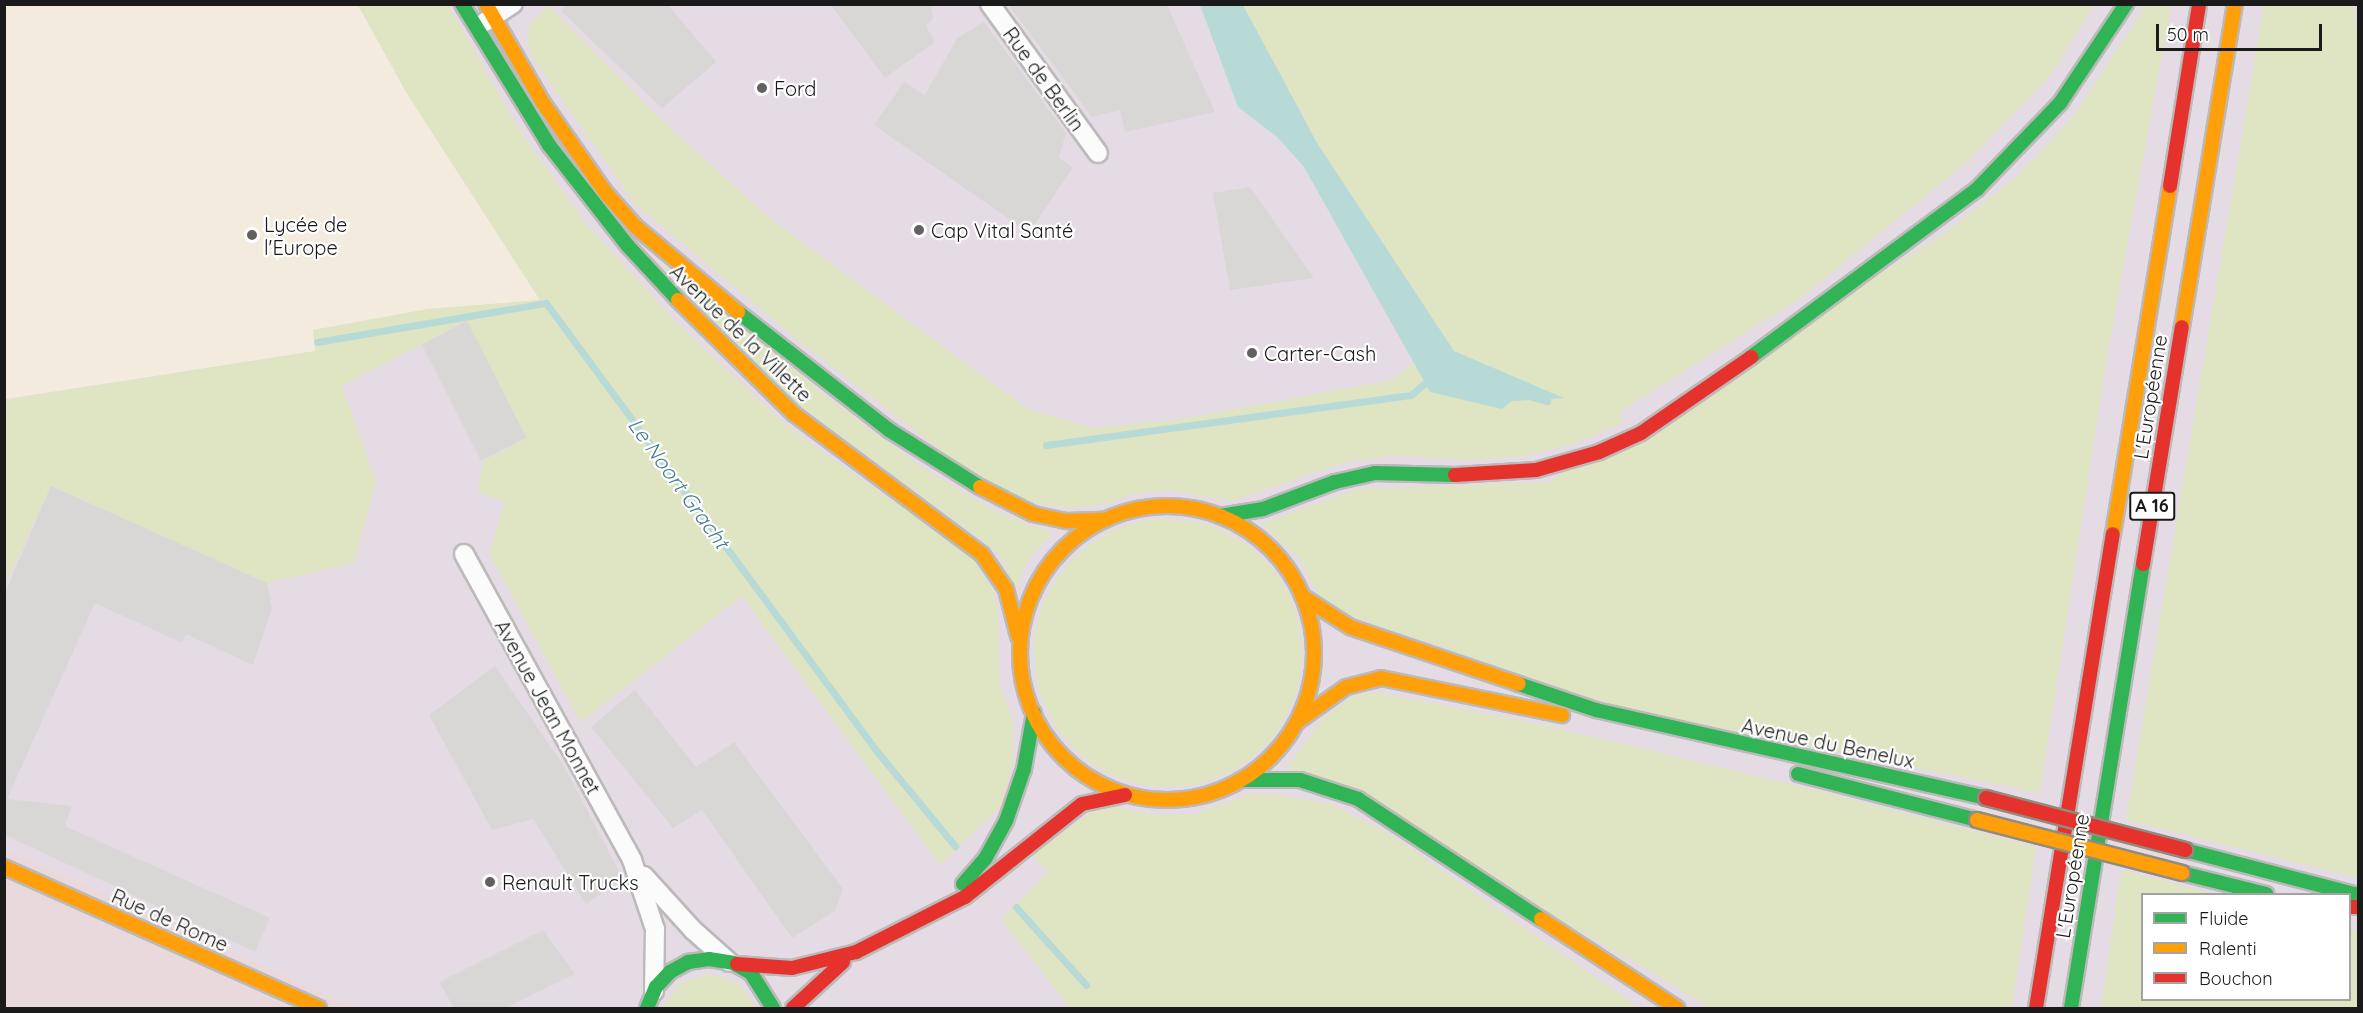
<!DOCTYPE html>
<meta charset="utf-8">
<style>
body{margin:0}
#map{position:relative;width:2363px;height:1013px;overflow:hidden;background:#e8e5e3;font-family:Quicksand,sans-serif}
div>[style]{position:absolute}
.commercial>*{inset:0;background:#ead9dc}
.industrial>*{inset:0;background:#e5dbe4}
.education>*{inset:0;background:#f3ecde}
.grass>*{inset:0;background:#dfe4c3}
.round{border-radius:50%}
.parking>*{inset:0;background:#d8d7d6;transform-origin:0 0}
.water>*{inset:0;background:#b8dad7}
.stream>*{height:7px;margin:-3.5px;padding:0 3.5px;transform-origin:3.5px;border-radius:3.5px;background:#b8dad7}
.roads{filter:drop-shadow(2px 0 #bbbab9) drop-shadow(-2px 0 #bbbab9) drop-shadow(0 2px #bbbab9) drop-shadow(0 -2px #bbbab9)}
.street>*{height:18px;margin:-9px;padding:0 9px;transform-origin:9px;border-radius:9px;background:#fcfbfb}
.fast>*{height:14px;margin:-7px;padding:0 7px;transform-origin:7px;border-radius:7px;background:#30b455}
.slow>*{height:14px;margin:-7px;padding:0 7px;transform-origin:7px;border-radius:7px;background:#ff9f0a}
.slow>.ring{margin:-7px;padding:0;box-sizing:content-box;background:none;border:14px solid #ff9f0a;border-radius:50%}
.jam>*{height:14px;margin:-7px;padding:0 7px;transform-origin:7px;border-radius:7px;background:#e5322d}
.bridges{filter:drop-shadow(2px 0 #918c7d) drop-shadow(-2px 0 #918c7d) drop-shadow(0 2px #918c7d) drop-shadow(0 -2px #918c7d)}
.slow-bridge>*{height:14px;margin:-7px;padding:0 7px;transform-origin:7px;border-radius:7px;background:#ff9f0a}
.jam-bridge>*{height:14px;margin:-7px;padding:0 7px;transform-origin:7px;border-radius:7px;background:#e5322d}
.dots>*{width:16px;height:16px;translate:-50% -50%;box-sizing:border-box;border:3px solid #fff;border-radius:50%}
span{translate:-50% -50%;white-space:nowrap;text-align:center;line-height:1.15;-webkit-text-stroke:4.5px #fff;paint-order:stroke}
.shield-label span{padding:2px 4px;background:#fff;border:2px solid;border-radius:4px;-webkit-text-stroke-width:0}
.shield-label{font-size:18px;color:#1a1a1a;font-weight:700}
.street-label{font-size:20px;color:#1a1a1a}
.poi-label{font-size:20px;color:#1a1a1a}
.left{translate:0 -50%;text-align:left}
.water-label{font-size:21px;color:#467e8c;font-style:italic}
.frame{position:absolute;inset:0;border:6px solid #1a1a1a;pointer-events:none}
.legend{position:absolute;left:2141px;top:893px;width:210px;height:108px;box-sizing:border-box;background:#fff;border:2px solid #a3a3a3;margin:0;padding:8px 10px;list-style:none;font-size:18px;color:#1a1a1a}
.legend li{display:flex;align-items:center;gap:12px;height:30px}
.legend b{width:30px;border:2px solid #a3a3a3}
.scale{position:absolute;left:2156px;top:24px;width:166px;height:27px;box-sizing:border-box;border:3px solid #1a1a1a;border-top:0;padding-left:8px;font-size:18px;line-height:21px;white-space:nowrap;color:#1a1a1a;-webkit-text-stroke:4px #fff;paint-order:stroke}
</style>
<div id="map">
<div class="commercial">
<i style="clip-path:polygon(5px 848px,356px 1008px,5px 1008px)"></i>
</div>
<div class="industrial">
<i style="clip-path:polygon(evenodd,358px 5px,1243px 5px,1255px 28px,1799px 299px,1961px 167px,2051px 75px,2094px 5px,2358px 5px,2358px 1008px,356px 1008px,5px 848px,5px 399px,315px 351px,540px 300px,358px 5px,2142px 894px,2350px 894px,2350px 1000px,2142px 1000px,2142px 894px)"></i>
</div>
<div class="education">
<i style="clip-path:polygon(5px 5px,358px 5px,406px 92px,540px 300px,428px 309px,313px 330px,316px 351px,5px 399px)"></i>
</div>
<div class="grass">
<i style="clip-path:polygon(358px 5px,448px 5px,520px 131px,586px 224px,678px 324px,782px 422px,860px 479px,967px 549px,993px 590px,998px 613px,999px 683px,1013px 721px,1013px 767px,1000px 807px,940px 865px,742px 596px,581px 722px,489px 554px,505px 502px,478px 493px,483px 461px,527px 438px,466px 321px,342px 386px,376px 481px,354px 563px,267px 583px,51px 486px,5px 585px,5px 400px,315px 351px,313px 330px,428px 309px,540px 300px,406px 92px)"></i>
<i style="clip-path:polygon(548px 5px,655px 114px,768px 217px,1026px 408px,1092px 428px,1175px 420px,1392px 380px,1415px 362px,1430px 392px,1511px 401px,1562px 398px,1454px 351px,1317px 143px,1243px 5px,2094px 5px,2051px 75px,1961px 167px,1799px 299px,1619px 412px,1623px 422px,1577px 443px,1521px 457px,1471px 460px,1394px 456px,1346px 462px,1232px 501px,1170px 490px,1135px 494px,1104px 504px,1069px 509px,1017px 499px,953px 460px,799px 341px,635px 204px,533px 58px,527px 43px,529px 25px)"></i>
<i style="clip-path:polygon(2146px 5px,2171px 5px,2107px 357px,2040px 793px,1612px 706px,1343px 613px,1319px 596px,1298px 557px,1261px 524px,1357px 489px,1549px 482px,1945px 233px,2017px 176px,2074px 115px)"></i>
<i style="clip-path:polygon(2264px 5px,2353px 5px,2358px 43px,2358px 878px,2126px 820px)"></i>
<i style="clip-path:polygon(647px 246px,831px 400px,923px 468px,995px 511px,1053px 533px,1030px 556px,1015px 591px,999px 554px,801px 406px,736px 349px)"></i>
<i class="round" style="left:1034px;top:519px;width:268px;height:268px"></i>
<i style="clip-path:polygon(1376px 692px,1548px 726px,1766px 778px,2036px 847px,2012px 1008px,1710px 1008px,1646px 969px,1286px 769px,1321px 720px,1353px 696px)"></i>
<i style="clip-path:polygon(1247px 795px,1281px 795px,1334px 805px,1396px 838px,1639px 1008px,1070px 1008px,1001px 919px,1048px 872px,1032px 855px,1093px 810px,1116px 807px,1153px 815px,1194px 814px)"></i>
<i style="clip-path:polygon(2121px 870px,2215px 894px,2142px 894px,2142px 1000px,2350px 1000px,2350px 930px,2358px 932px,2358px 1008px,2101px 1008px)"></i>
<i style="clip-path:polygon(710px 974px,739px 984px,756px 1008px,662px 1008px,680px 983px)"></i>
</div>
<div class="parking">
<i style="clip-path:polygon(566px 5px,668px 5px,716px 62px,662px 108px,561px 11px)"></i>
<i style="clip-path:polygon(831px 5px,931px 5px,933px 18px,926px 26px,935px 42px,885px 78px)"></i>
<i style="clip-path:polygon(1009px 5px,1167px 5px,1215px 112px,1125px 132px,1120px 110px,1092px 117px)"></i>
<i style="clip-path:polygon(984px 22px,1066px 133px,1059px 158px,1073px 167px,1029px 233px,874px 125px,904px 82px,925px 95px,957px 38px)"></i>
<i style="clip-path:polygon(1250px 187px,1314px 278px,1230px 290px,1213px 193px)"></i>
<i style="left:467px;top:321px;width:131px;height:51px;rotate:63deg"></i>
<i style="clip-path:polygon(51px 486px,267px 583px,272px 608px,253px 665px,186px 634px,182px 643px,95px 603px,7px 799px,72px 806px,65px 826px,270px 918px,255px 952px,5px 835px,5px 593px)"></i>
<i style="clip-path:polygon(495px 666px,564px 766px,623px 879px,586px 904px,533px 819px,492px 830px,429px 715px)"></i>
<i style="clip-path:polygon(635px 690px,696px 767px,734px 742px,843px 889px,835px 911px,792px 938px,702px 810px,673px 828px,591px 727px)"></i>
<i style="clip-path:polygon(543px 930px,575px 974px,506px 1008px,454px 1008px,439px 982px)"></i>
</div>
<div class="water">
<i style="clip-path:polygon(1200px 5px,1243px 5px,1317px 143px,1454px 351px,1564px 398px,1512px 401px,1502px 409px,1430px 392px,1304px 167px,1277px 137px,1238px 107px)"></i>
</div>
<div class="stream">
<i style="left:317px;top:342px;width:232px;rotate:-9.7deg"></i>
<i style="left:546px;top:303px;width:554px;rotate:53.58deg"></i>
<i style="left:875px;top:749px;width:126px;rotate:50.5deg"></i>
<i style="left:1532px;top:397px;width:16px;rotate:15deg"></i>
<i style="left:1046px;top:445px;width:368px;rotate:-7.8deg"></i>
<i style="left:1411px;top:395px;width:28px;rotate:-41deg"></i>
<i style="left:1016px;top:907px;width:105px;rotate:48.1deg"></i>
</div>
<div class="roads">
<div class="street">
<i style="left:990px;top:4px;width:184px;rotate:54.1deg"></i>
<i style="left:485px;top:22px;width:33px;rotate:-33deg"></i>
<i style="left:464px;top:554px;width:349px;rotate:61.2deg"></i>
<i style="left:632px;top:860px;width:73px;rotate:71.6deg"></i>
<i style="left:655px;top:929px;width:62px;rotate:90.9deg"></i>
<i style="left:644px;top:876px;width:73px;rotate:47.8deg"></i>
<i style="left:693px;top:930px;width:48px;rotate:41.6deg"></i>
</div>
<div class="fast">
<i style="left:462px;top:4px;width:166px;rotate:58.3deg"></i>
<i style="left:549px;top:145px;width:128px;rotate:52deg"></i>
<i style="left:628px;top:246px;width:74px;rotate:47.2deg"></i>
<i style="left:738px;top:312px;width:192px;rotate:38deg"></i>
<i style="left:889px;top:430px;width:107px;rotate:32.1deg"></i>
<i style="left:1751px;top:357px;width:282px;rotate:-36.6deg"></i>
<i style="left:1977px;top:189px;width:120px;rotate:-46deg"></i>
<i style="left:2060px;top:103px;width:119px;rotate:-56.3deg"></i>
<i style="left:1220px;top:516px;width:44px;rotate:-9.2deg"></i>
<i style="left:1263px;top:509px;width:77px;rotate:-20.6deg"></i>
<i style="left:1335px;top:482px;width:41px;rotate:-12.7deg"></i>
<i style="left:1375px;top:473px;width:80px;rotate:1.4deg"></i>
<i style="left:1519px;top:684px;width:81px;rotate:18.7deg"></i>
<i style="left:1596px;top:710px;width:400px;rotate:12.7deg"></i>
<i style="left:1798px;top:774px;width:185px;rotate:14.4deg"></i>
<i style="left:1241px;top:780px;width:59px"></i>
<i style="left:1300px;top:780px;width:61px;rotate:18.1deg"></i>
<i style="left:1358px;top:799px;width:219px;rotate:33.3deg"></i>
<i style="left:2185px;top:850px;width:179px;rotate:14.6deg"></i>
<i style="left:2182px;top:873px;width:87px;rotate:14deg"></i>
<i style="left:963px;top:884px;width:33px;rotate:-49deg"></i>
<i style="left:985px;top:859px;width:43px;rotate:-61.1deg"></i>
<i style="left:1006px;top:821px;width:55px;rotate:-70.9deg"></i>
<i style="left:1024px;top:769px;width:57px;rotate:-79.9deg"></i>
<i style="left:647px;top:1008px;width:23px;rotate:-67deg"></i>
<i style="left:656px;top:987px;width:21px;rotate:-47deg"></i>
<i style="left:670px;top:972px;width:21px;rotate:-29deg"></i>
<i style="left:688px;top:962px;width:21px;rotate:-8deg"></i>
<i style="left:709px;top:959px;width:24px;rotate:9deg"></i>
<i style="left:733px;top:963px;width:21px;rotate:29deg"></i>
<i style="left:751px;top:973px;width:41px;rotate:57.8deg"></i>
<i style="left:2071px;top:1008px;width:450px;rotate:-80.8deg"></i>
</div>
<div class="slow">
<i style="left:486px;top:4px;width:114px;rotate:60.1deg"></i>
<i style="left:543px;top:103px;width:108px;rotate:55.1deg"></i>
<i style="left:605px;top:192px;width:47px;rotate:48.5deg"></i>
<i style="left:636px;top:227px;width:133px;rotate:39.8deg"></i>
<i style="left:678px;top:300px;width:163px;rotate:44.5deg"></i>
<i style="left:794px;top:414px;width:234px;rotate:36.7deg"></i>
<i style="left:982px;top:554px;width:42px;rotate:55.6deg"></i>
<i style="left:1006px;top:589px;width:49px;rotate:75.7deg"></i>
<i style="left:2182px;top:327px;width:327px;rotate:-80.7deg"></i>
<i style="left:980px;top:487px;width:59px;rotate:27deg"></i>
<i style="left:1033px;top:514px;width:35px;rotate:12deg"></i>
<i style="left:1067px;top:521px;width:35px;rotate:-2deg"></i>
<i class="ring" style="left:1020px;top:506px;width:280px;height:280px"></i>
<i style="left:2113px;top:534px;width:353px;rotate:-80.7deg"></i>
<i style="left:1302px;top:596px;width:57px;rotate:32.9deg"></i>
<i style="left:1350px;top:627px;width:178px;rotate:18.6deg"></i>
<i style="left:1297px;top:722px;width:60px;rotate:-35.5deg"></i>
<i style="left:1346px;top:687px;width:36px;rotate:-14deg"></i>
<i style="left:1381px;top:678px;width:185px;rotate:11.6deg"></i>
<i style="left:4px;top:867px;width:345px;rotate:24.1deg"></i>
<i style="left:1541px;top:919px;width:163px;rotate:33.2deg"></i>
</div>
<div class="jam">
<i style="left:2170px;top:186px;width:184px;rotate:-80.9deg"></i>
<i style="left:1455px;top:475px;width:81px;rotate:-3.5deg"></i>
<i style="left:1536px;top:470px;width:66px;rotate:-15.9deg"></i>
<i style="left:1599px;top:452px;width:46px;rotate:-24.3deg"></i>
<i style="left:1641px;top:433px;width:134px;rotate:-34.6deg"></i>
<i style="left:2143px;top:564px;width:240px;rotate:-80.7deg"></i>
<i style="left:2350px;top:907px;width:8px"></i>
<i style="left:737px;top:964px;width:55px;rotate:4.2deg"></i>
<i style="left:792px;top:968px;width:66px;rotate:-14deg"></i>
<i style="left:856px;top:952px;width:122px;rotate:-26.8deg"></i>
<i style="left:965px;top:897px;width:149px;rotate:-38.5deg"></i>
<i style="left:1082px;top:804px;width:44px;rotate:-11.8deg"></i>
<i style="left:793px;top:1008px;width:68px;rotate:-42.6deg"></i>
<i style="left:2036px;top:1008px;width:480px;rotate:-80.8deg"></i>
</div>
</div>
<div class="bridges">
<div class="slow-bridge">
<i style="left:1977px;top:820px;width:212px;rotate:14.5deg"></i>
</div>
<div class="jam-bridge">
<i style="left:1986px;top:798px;width:206px;rotate:14.6deg"></i>
</div>
</div>
<div class="dots">
<i style="left:762px;top:88px;background:#626160"></i>
<i style="left:919px;top:230px;background:#626160"></i>
<i style="left:252px;top:235px;background:#626160"></i>
<i style="left:1252px;top:353px;background:#626160"></i>
<i style="left:490px;top:882px;background:#626160"></i>
</div>
<div class="shield-label">
<span style="left:2152px;top:506px">A 16</span>
</div>
<div class="street-label">
<span style="left:1044px;top:79px;rotate:54deg">Rue de Berlin</span>
<span style="left:741px;top:333px;rotate:44deg">Avenue de la Villette</span>
<span style="left:2150px;top:397px;rotate:-81deg">L'Européenne</span>
<span style="left:548px;top:707px;rotate:61deg">Avenue Jean Monnet</span>
<span style="left:1828px;top:743px;rotate:12deg">Avenue du Benelux</span>
<span style="left:2072px;top:876px;rotate:-81deg">L'Européenne</span>
<span style="left:170px;top:920px;rotate:24deg">Rue de Rome</span>
</div>
<div class="poi-label">
<span class="left" style="left:774px;top:88px">Ford</span>
<span class="left" style="left:264px;top:236px">Lycée de<br>l'Europe</span>
<span class="left" style="left:931px;top:230px">Cap Vital Santé</span>
<span class="left" style="left:1264px;top:353px">Carter-Cash</span>
<span class="left" style="left:502px;top:882px">Renault Trucks</span>
</div>
<div class="water-label">
<span style="left:679px;top:483px;rotate:54deg">Le Noort Gracht</span>
</div>
<div class="frame"></div>
<ul class="legend">
<li><b style="height:8px;background:#30b455"></b>Fluide</li>
<li><b style="height:8px;background:#ff9f0a"></b>Ralenti</li>
<li><b style="height:8px;background:#e5322d"></b>Bouchon</li>
</ul>
<div class="scale">50 m</div>
</div>
